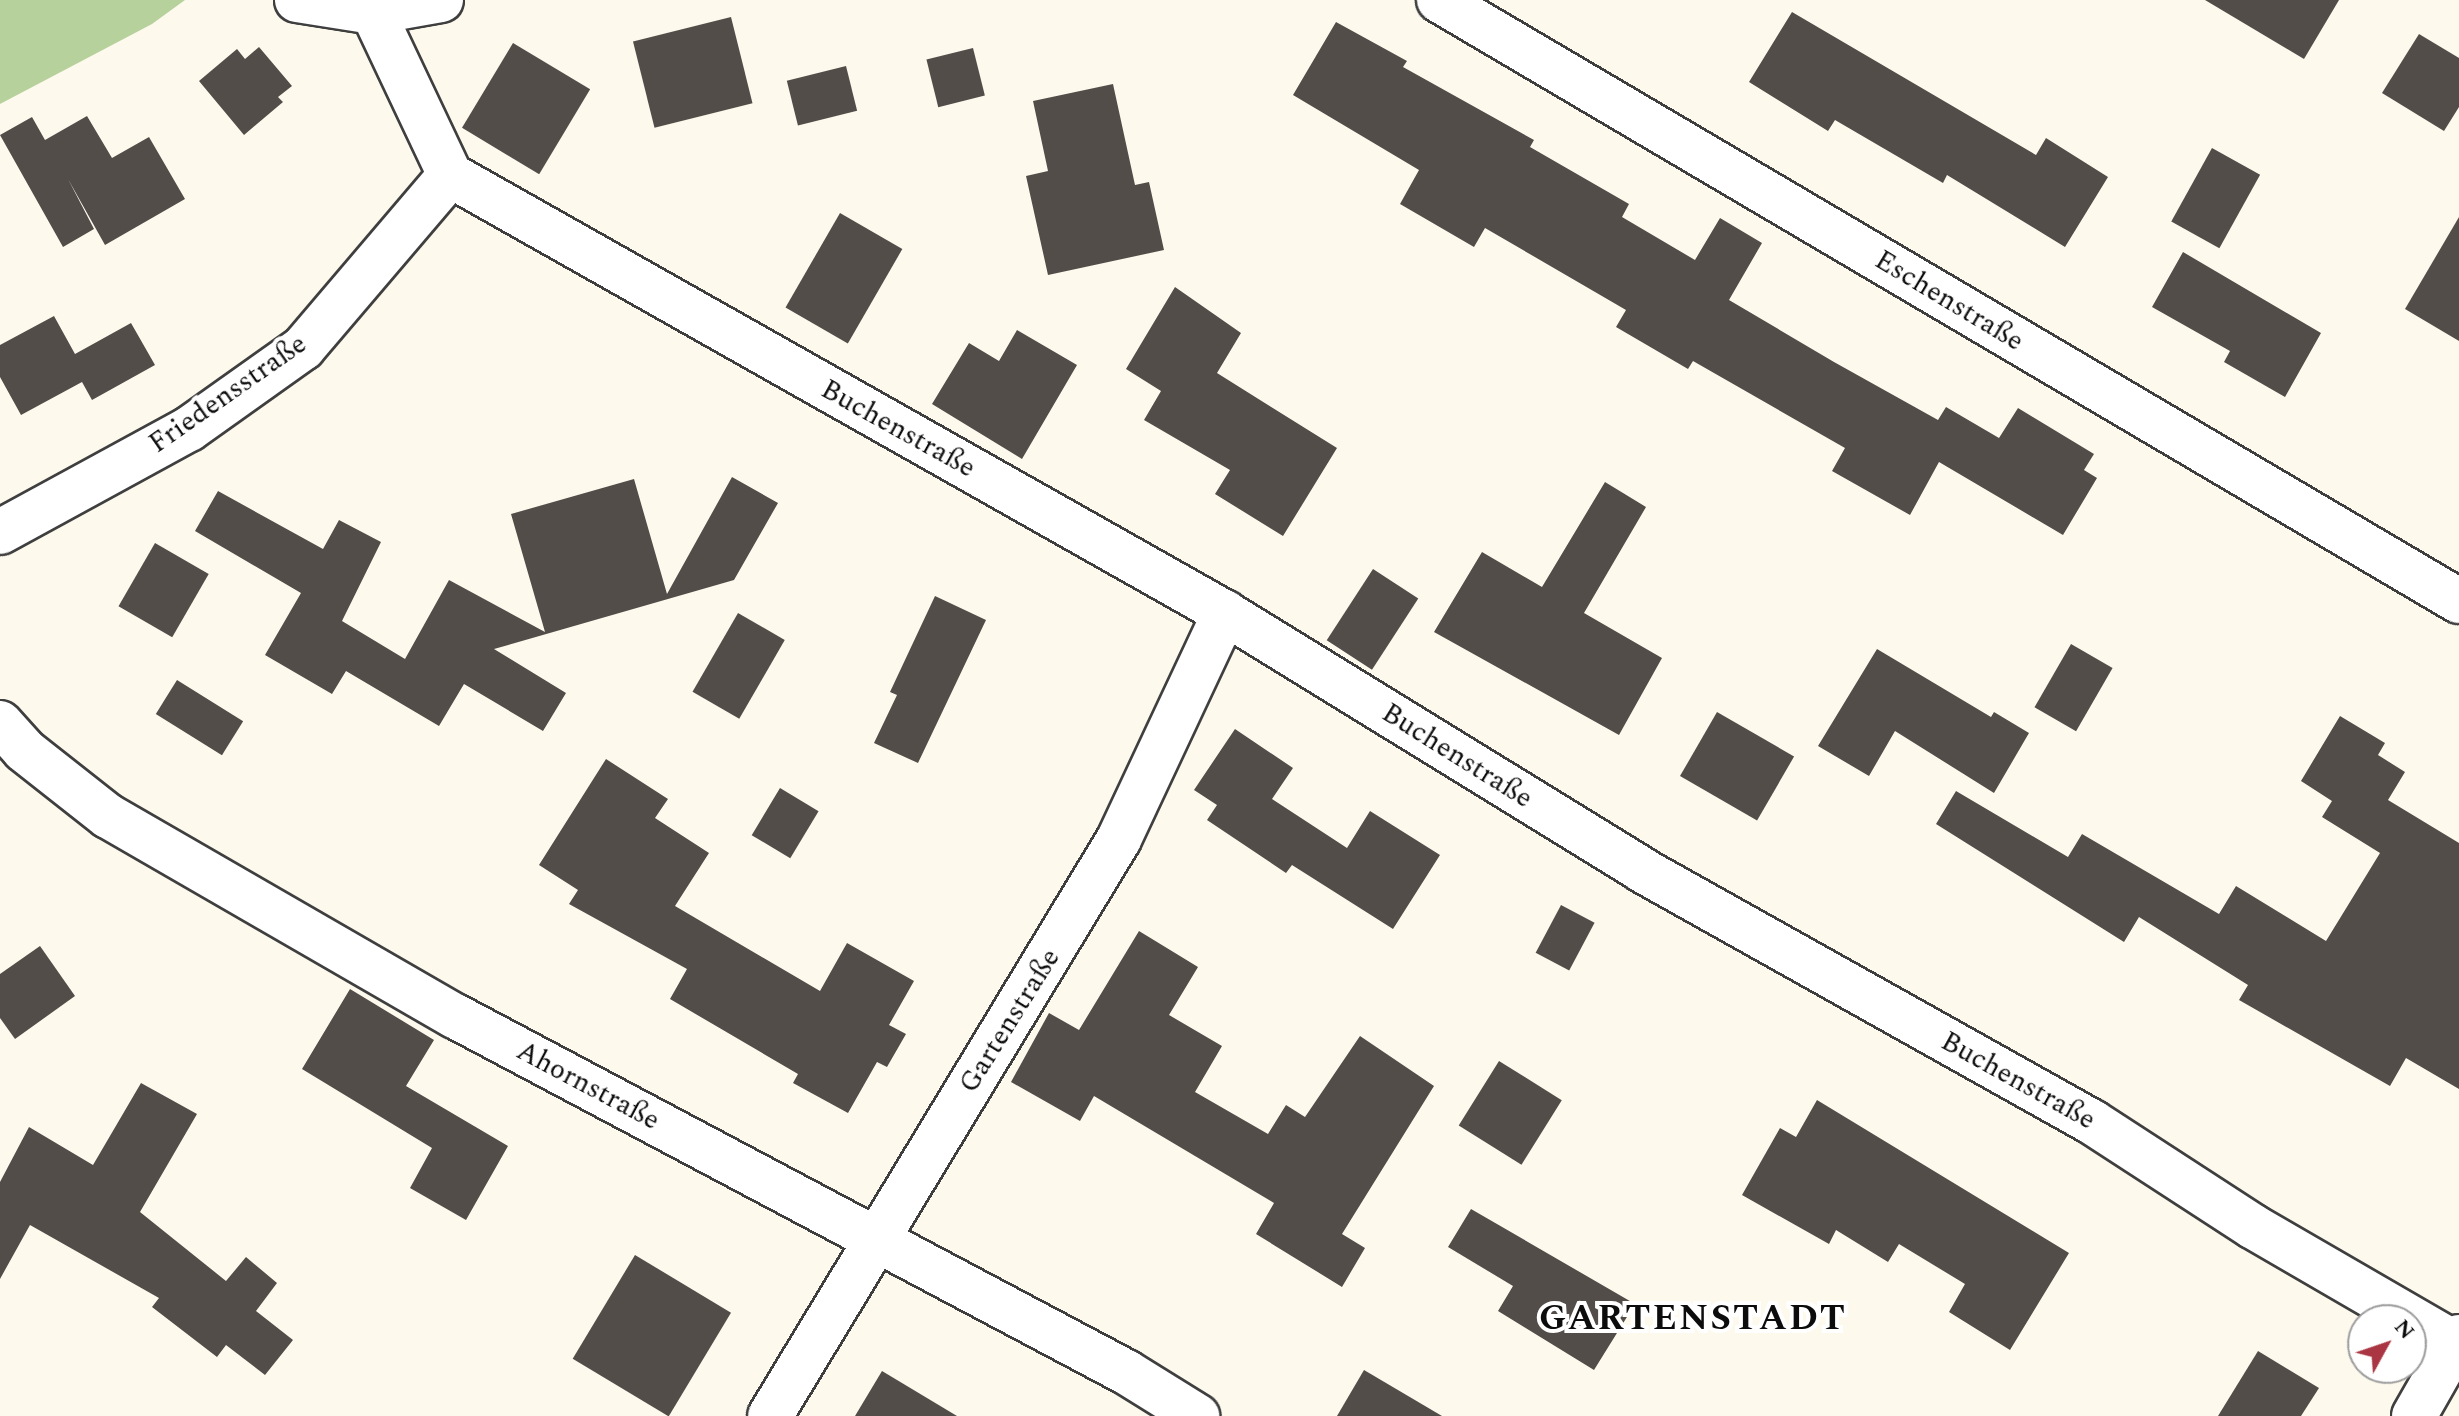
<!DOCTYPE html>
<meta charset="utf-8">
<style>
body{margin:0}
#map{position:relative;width:2459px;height:1416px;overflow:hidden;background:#fdf9ed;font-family:Spectral,serif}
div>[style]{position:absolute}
.forest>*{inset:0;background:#b7d19c}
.building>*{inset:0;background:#534d4a;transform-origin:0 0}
.roads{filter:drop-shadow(2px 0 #3f3f3f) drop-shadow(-2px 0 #3f3f3f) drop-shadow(0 2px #3f3f3f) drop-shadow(0 -2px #3f3f3f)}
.minor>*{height:44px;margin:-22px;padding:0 22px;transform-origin:22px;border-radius:22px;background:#fff}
span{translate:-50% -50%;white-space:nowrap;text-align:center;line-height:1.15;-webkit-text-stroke:8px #fff;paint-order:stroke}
.street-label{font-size:28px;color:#0c0c0c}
.district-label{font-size:36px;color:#0c0c0c;font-weight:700;letter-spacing:2px}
.north{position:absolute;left:2347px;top:1304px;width:80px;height:80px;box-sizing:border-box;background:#fff;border:2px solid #9e9e9e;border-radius:50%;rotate:50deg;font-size:22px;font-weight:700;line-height:32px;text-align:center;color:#0c0c0c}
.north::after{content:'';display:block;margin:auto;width:28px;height:36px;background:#a93642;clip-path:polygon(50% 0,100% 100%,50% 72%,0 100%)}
</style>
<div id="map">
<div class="forest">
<i style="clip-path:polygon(0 0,185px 0,152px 24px,0 104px)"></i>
</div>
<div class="building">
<i style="clip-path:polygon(2205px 0,2339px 0,2304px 59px)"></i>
<i style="clip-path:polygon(1792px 12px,2036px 155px,2046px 138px,2108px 177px,2065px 247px,1947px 175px,1943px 183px,1835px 120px,1828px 131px,1749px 82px)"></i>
<i style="left:731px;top:17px;width:89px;height:101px;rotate:76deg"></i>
<i style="clip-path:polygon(1336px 22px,1407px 61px,1403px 67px,1534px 140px,1530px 147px,1629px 204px,1622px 217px,1695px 260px,1720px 218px,1762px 243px,1729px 300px,1834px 362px,1938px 420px,1946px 407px,1999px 438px,2018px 408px,2094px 454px,2084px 470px,2097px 478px,2063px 535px,1939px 462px,1910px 515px,1832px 471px,1845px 448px,1693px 361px,1688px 369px,1616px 327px,1626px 310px,1485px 228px,1474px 247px,1400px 204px,1419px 170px,1293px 95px)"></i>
<i style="clip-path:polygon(2419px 34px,2459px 58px,2459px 107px,2444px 131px,2382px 93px)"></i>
<i style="left:513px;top:43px;width:90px;height:99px;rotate:31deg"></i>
<i style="clip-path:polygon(259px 47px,292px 86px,278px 97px,283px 102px,244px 135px,199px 81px,237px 49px,245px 59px)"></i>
<i style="left:973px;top:48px;width:49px;height:48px;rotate:76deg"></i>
<i style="left:846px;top:66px;width:46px;height:61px;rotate:76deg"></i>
<i style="clip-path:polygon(1113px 84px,1135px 185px,1149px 182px,1164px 250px,1048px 275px,1026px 176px,1048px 171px,1033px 101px)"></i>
<i style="clip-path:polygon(87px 116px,112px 158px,149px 137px,185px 199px,105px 245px,68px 179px,94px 229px,63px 247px,0 135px,32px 117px,45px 140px)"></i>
<i style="left:2212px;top:148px;width:55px;height:84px;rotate:29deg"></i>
<i style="left:840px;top:213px;width:72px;height:109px;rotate:30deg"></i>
<i style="clip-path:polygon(2459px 217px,2459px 341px,2405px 309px)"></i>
<i style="clip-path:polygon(2183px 252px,2321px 333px,2285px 397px,2224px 362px,2230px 351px,2152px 307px)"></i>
<i style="clip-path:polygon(1175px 287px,1241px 333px,1217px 373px,1337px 448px,1283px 536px,1215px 494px,1230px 470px,1144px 420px,1161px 391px,1126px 369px)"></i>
<i style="clip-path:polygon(54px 316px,75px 354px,131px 323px,155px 365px,92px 400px,82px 382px,21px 415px,0 377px,0 345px)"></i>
<i style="clip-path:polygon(1017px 330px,1077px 365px,1022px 459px,932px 404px,969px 343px,999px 361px)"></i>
<i style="clip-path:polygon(732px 477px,778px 503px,734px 580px,494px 649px,566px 693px,543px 731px,464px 684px,439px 726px,346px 671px,332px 694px,265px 655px,301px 593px,195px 531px,218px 491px,323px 549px,339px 520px,381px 542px,342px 621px,405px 659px,449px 580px,545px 632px,511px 514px,634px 479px,667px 594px)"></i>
<i style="clip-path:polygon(1605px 482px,1646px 507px,1584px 613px,1662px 658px,1619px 735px,1434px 632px,1482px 552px,1542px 587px)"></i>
<i style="left:155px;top:543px;width:62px;height:73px;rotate:30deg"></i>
<i style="left:1373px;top:569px;width:54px;height:85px;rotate:33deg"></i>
<i style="clip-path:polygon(935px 596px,986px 620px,918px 763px,874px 743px,897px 695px,890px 692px)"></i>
<i style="left:738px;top:613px;width:54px;height:91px;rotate:30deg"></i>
<i style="left:2071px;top:644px;width:48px;height:73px;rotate:30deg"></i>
<i style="clip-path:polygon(1877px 649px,1991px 717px,1994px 712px,2029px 733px,1994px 793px,1895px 731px,1869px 776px,1818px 746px)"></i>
<i style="left:177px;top:680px;width:78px;height:40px;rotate:32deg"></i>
<i style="left:1717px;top:712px;width:89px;height:74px;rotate:30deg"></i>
<i style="clip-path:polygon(2340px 716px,2385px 743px,2378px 755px,2405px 772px,2388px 800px,2459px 843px,2459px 1089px,2406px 1058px,2390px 1086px,2239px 1000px,2248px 985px,2139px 917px,2124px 942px,1936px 824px,1956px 791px,2068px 857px,2082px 834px,2219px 914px,2236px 886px,2326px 941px,2380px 853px,2322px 817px,2332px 801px,2301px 781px)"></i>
<i style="clip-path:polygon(1235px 729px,1293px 768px,1272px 799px,1347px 848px,1370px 811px,1440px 855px,1393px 929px,1292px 865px,1286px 873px,1207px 820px,1217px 805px,1194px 790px)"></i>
<i style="clip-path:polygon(606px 759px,668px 799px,655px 818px,709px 853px,675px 906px,820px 991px,847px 943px,914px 981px,889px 1025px,906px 1034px,887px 1067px,877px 1062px,848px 1113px,793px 1083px,798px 1074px,670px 999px,687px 969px,569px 904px,578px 890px,539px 865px)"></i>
<i style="left:780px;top:788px;width:45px;height:55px;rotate:31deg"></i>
<i style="left:1561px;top:905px;width:38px;height:54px;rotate:28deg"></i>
<i style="clip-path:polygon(1139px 931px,1198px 967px,1169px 1015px,1222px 1046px,1195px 1092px,1268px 1134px,1286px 1105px,1305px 1117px,1360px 1036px,1434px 1086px,1342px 1234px,1365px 1248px,1342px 1287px,1256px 1234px,1274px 1203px,1094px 1096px,1080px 1121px,1011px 1082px,1049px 1013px,1079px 1030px)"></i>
<i style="clip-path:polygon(40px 946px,75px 996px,15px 1039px,0 1018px,0 974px)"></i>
<i style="clip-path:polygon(350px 989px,434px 1040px,406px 1086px,508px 1146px,466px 1220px,410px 1188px,432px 1148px,302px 1069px)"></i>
<i style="left:1499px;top:1061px;width:74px;height:76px;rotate:32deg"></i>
<i style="clip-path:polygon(141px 1083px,197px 1114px,140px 1212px,226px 1281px,246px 1257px,277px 1283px,256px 1311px,293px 1340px,265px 1375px,226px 1345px,217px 1357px,152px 1307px,159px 1298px,30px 1225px,0 1279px,0 1182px,29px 1127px,93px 1165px)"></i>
<i style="clip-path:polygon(1817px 1100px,2069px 1253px,2010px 1350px,1949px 1312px,1965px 1284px,1899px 1244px,1888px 1262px,1836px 1230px,1829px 1244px,1742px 1195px,1780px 1128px,1796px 1137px)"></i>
<i style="clip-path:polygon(1471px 1209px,1635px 1304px,1594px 1370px,1498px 1311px,1513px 1286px,1448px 1247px)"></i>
<i style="left:635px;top:1255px;width:112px;height:121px;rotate:31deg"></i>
<i style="clip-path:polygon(2258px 1351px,2319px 1388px,2301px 1416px,2218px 1416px)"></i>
<i style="clip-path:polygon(1364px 1370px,1442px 1416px,1337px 1416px)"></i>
<i style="clip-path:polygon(882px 1371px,957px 1416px,855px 1416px)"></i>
</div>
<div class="roads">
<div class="minor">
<i style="left:297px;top:0;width:77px;rotate:9deg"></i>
<i style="left:373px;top:12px;width:180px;rotate:64.7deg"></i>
<i style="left:1439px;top:0;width:1184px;rotate:30.51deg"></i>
<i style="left:373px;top:12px;width:69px;rotate:-10deg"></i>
<i style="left:450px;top:175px;width:890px;rotate:29.47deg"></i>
<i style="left:1225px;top:613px;width:490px;rotate:31.6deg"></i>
<i style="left:1642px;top:870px;width:516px;rotate:29.25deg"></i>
<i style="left:2092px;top:1122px;width:191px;rotate:33deg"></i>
<i style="left:2252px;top:1226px;width:239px;rotate:30.1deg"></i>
<i style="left:0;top:532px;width:215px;rotate:-28.6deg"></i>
<i style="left:189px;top:429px;width:140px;rotate:-35.4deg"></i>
<i style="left:303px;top:348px;width:227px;rotate:-49.6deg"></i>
<i style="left:0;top:723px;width:36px;rotate:48deg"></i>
<i style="left:24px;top:750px;width:107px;rotate:38.2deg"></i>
<i style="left:108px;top:816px;width:401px;rotate:30deg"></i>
<i style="left:455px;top:1016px;width:760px;rotate:27.95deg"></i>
<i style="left:1126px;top:1372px;width:84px;rotate:31.8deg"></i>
<i style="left:770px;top:1416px;width:674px;rotate:-58.83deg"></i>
<i style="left:1119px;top:839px;width:250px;rotate:-64.9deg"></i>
<i style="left:2414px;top:1416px;width:91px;rotate:-60.3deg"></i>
</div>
</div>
<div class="street-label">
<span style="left:1949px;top:301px;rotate:31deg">Eschenstraße</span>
<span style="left:228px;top:394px;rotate:-35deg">Friedensstraße</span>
<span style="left:898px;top:429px;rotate:29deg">Buchenstraße</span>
<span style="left:1457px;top:756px;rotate:32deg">Buchenstraße</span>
<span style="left:1010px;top:1021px;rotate:-58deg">Gartenstraße</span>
<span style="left:2018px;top:1081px;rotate:29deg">Buchenstraße</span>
<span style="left:588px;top:1086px;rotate:28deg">Ahornstraße</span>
</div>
<div class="district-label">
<span style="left:1693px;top:1319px">GARTENSTADT</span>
</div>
<div class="north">N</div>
</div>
